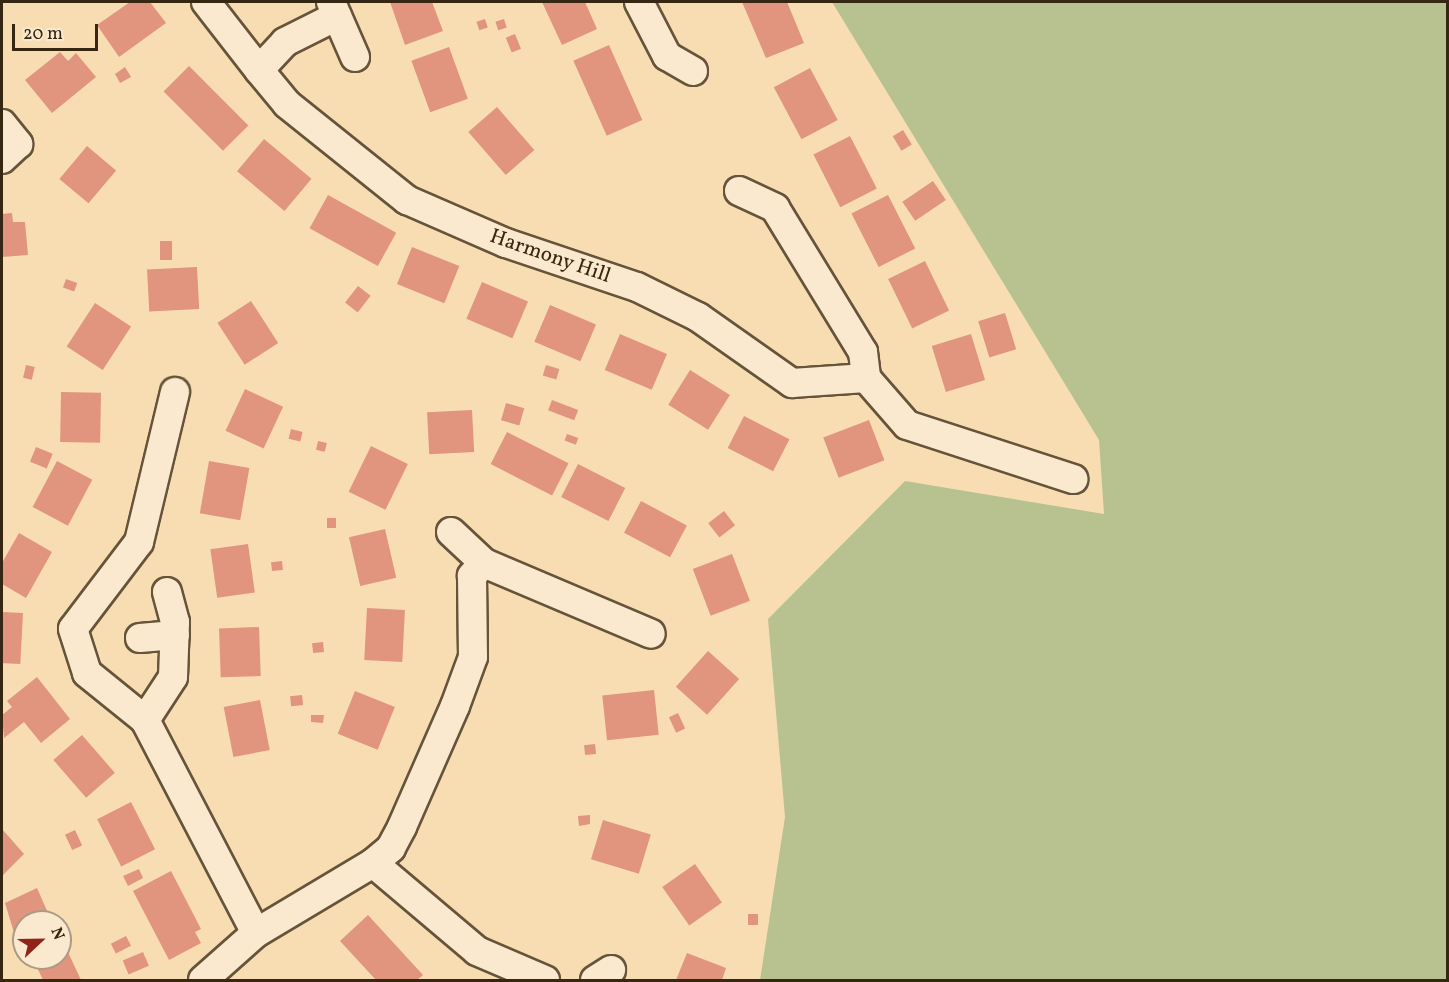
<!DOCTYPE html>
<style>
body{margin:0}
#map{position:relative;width:1449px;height:982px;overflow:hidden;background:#f8ddb3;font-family:Vollkorn,serif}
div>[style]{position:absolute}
.green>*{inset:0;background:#b8c290}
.building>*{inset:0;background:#e1947e;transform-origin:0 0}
.roads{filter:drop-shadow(2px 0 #66543a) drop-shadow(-2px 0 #66543a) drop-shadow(0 2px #66543a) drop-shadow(0 -2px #66543a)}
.minor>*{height:28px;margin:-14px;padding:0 14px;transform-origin:14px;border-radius:14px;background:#fae9ce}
span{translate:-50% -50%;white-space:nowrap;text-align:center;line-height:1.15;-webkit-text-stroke:6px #fae9ce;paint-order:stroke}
.street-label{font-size:21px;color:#352712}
.frame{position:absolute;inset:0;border:3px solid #352712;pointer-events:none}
.north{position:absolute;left:12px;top:910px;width:60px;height:60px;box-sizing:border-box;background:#fae9ce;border:2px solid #ab9b83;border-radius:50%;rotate:68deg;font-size:16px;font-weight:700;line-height:24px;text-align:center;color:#352712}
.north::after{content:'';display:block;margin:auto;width:21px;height:27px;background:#8f2418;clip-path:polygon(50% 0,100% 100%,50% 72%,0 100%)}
.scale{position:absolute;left:12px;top:24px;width:86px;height:27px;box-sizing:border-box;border:3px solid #352712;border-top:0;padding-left:8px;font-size:18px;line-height:21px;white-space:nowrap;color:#352712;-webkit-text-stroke:4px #fae9ce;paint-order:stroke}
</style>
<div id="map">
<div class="green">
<i style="clip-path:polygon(832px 2px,1447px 2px,1447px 980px,760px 980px,785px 817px,768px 619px,905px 481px,1104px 514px,1099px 440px)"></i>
</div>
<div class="building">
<i style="clip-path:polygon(130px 2px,150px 2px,166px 23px,119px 57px,97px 25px)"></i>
<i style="clip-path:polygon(390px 2px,432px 2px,443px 31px,405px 45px)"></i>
<i style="clip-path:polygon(542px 2px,585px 2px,597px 29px,562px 45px)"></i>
<i style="clip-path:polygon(742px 2px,787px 2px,804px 43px,766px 58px)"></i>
<i style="left:485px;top:19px;width:9px;height:9px;rotate:72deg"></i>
<i style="left:504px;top:19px;width:9px;height:9px;rotate:72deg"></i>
<i style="left:515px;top:34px;width:16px;height:10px;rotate:68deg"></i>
<i style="left:609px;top:45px;width:82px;height:39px;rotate:66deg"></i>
<i style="left:449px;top:47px;width:55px;height:40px;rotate:70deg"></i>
<i style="clip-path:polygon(60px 52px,68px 61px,76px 53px,96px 77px,52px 113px,25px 80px)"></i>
<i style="left:189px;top:66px;width:84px;height:36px;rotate:45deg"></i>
<i style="clip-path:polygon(125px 67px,131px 77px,120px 83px,115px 74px)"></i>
<i style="left:810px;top:68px;width:59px;height:41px;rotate:62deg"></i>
<i style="left:497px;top:107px;width:57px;height:38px;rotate:49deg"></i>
<i style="left:903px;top:130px;width:17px;height:12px;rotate:59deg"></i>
<i style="left:850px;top:136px;width:59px;height:41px;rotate:63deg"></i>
<i style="left:264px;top:139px;width:62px;height:42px;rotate:40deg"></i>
<i style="left:87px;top:146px;width:38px;height:43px;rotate:40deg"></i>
<i style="left:933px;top:181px;width:23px;height:37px;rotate:56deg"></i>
<i style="left:328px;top:195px;width:78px;height:38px;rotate:29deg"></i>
<i style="left:888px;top:195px;width:60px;height:41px;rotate:63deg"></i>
<i style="clip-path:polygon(12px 213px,13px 222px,25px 222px,28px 255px,2px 257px,2px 214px)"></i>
<i style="left:160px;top:241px;width:12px;height:19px"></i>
<i style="left:412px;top:247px;width:51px;height:40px;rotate:22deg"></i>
<i style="left:925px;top:261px;width:55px;height:41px;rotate:64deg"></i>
<i style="left:197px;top:267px;width:42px;height:50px;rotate:87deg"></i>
<i style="left:66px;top:279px;width:12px;height:9px;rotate:20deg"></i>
<i style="left:482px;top:282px;width:50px;height:40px;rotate:23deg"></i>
<i style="left:358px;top:286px;width:16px;height:21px;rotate:38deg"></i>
<i style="left:251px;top:301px;width:50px;height:40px;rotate:57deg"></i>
<i style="left:95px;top:303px;width:43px;height:52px;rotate:33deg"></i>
<i style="left:550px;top:305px;width:50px;height:40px;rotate:23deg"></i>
<i style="left:1005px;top:313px;width:38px;height:28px;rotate:73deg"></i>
<i style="left:620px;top:334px;width:51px;height:39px;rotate:23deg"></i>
<i style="left:971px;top:334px;width:48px;height:41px;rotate:73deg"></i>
<i style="left:26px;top:365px;width:9px;height:13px;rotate:13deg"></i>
<i style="left:546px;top:365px;width:14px;height:11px;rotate:17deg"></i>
<i style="left:690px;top:370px;width:47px;height:41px;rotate:32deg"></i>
<i style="left:245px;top:389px;width:42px;height:46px;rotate:25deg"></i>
<i style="left:61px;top:392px;width:40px;height:50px;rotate:1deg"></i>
<i style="left:552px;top:400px;width:28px;height:11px;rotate:21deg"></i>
<i style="left:506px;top:403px;width:19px;height:18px;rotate:16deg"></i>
<i style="left:472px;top:410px;width:42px;height:45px;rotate:87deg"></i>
<i style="left:744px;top:416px;width:51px;height:36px;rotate:27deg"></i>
<i style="left:869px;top:420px;width:43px;height:49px;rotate:69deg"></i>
<i style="left:291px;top:429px;width:12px;height:10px;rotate:14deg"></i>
<i style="left:507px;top:432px;width:69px;height:36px;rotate:27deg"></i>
<i style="left:567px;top:434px;width:12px;height:7px;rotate:20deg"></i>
<i style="left:318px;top:441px;width:9px;height:9px;rotate:13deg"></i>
<i style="left:371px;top:446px;width:41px;height:51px;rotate:26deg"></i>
<i style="left:36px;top:447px;width:18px;height:16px;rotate:22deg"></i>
<i style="left:57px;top:461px;width:40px;height:52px;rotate:28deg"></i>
<i style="left:209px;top:461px;width:41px;height:53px;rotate:10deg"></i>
<i style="left:578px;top:464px;width:53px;height:37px;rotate:27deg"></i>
<i style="left:641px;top:501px;width:52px;height:36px;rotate:28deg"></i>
<i style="left:724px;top:511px;width:18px;height:20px;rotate:52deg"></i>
<i style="left:327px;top:518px;width:9px;height:10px"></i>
<i style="left:385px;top:529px;width:50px;height:37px;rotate:77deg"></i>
<i style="clip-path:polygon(19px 533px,52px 552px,26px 598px,2px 584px,2px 563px)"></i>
<i style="left:248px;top:544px;width:49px;height:38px;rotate:82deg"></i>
<i style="left:732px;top:554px;width:50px;height:42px;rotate:69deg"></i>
<i style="left:282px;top:561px;width:9px;height:11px;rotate:84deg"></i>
<i style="left:367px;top:608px;width:38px;height:52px;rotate:3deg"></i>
<i style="left:2px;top:612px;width:21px;height:51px;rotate:3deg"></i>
<i style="left:259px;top:627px;width:49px;height:40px;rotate:88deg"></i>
<i style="left:323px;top:642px;width:10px;height:11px;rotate:84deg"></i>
<i style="left:708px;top:651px;width:42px;height:48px;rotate:42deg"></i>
<i style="clip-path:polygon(37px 677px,70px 719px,41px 743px,24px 722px,4px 738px,2px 715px,12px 707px,7px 701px)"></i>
<i style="left:654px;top:690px;width:45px;height:52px;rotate:84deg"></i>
<i style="left:355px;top:691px;width:43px;height:46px;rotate:22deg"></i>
<i style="left:302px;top:695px;width:10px;height:12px;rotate:84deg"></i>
<i style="left:260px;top:700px;width:51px;height:37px;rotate:79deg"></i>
<i style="left:678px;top:713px;width:17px;height:10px;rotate:65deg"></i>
<i style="clip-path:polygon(311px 715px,324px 715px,323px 723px,311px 722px)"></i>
<i style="left:82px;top:735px;width:50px;height:38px;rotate:49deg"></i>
<i style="left:595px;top:744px;width:10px;height:11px;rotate:84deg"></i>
<i style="left:131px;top:802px;width:53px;height:38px;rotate:63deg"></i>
<i style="clip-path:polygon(590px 815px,590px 824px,579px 826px,578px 816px)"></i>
<i style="left:603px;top:820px;width:50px;height:41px;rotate:17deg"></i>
<i style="clip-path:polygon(2px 829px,24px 854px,2px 876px)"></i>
<i style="left:75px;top:830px;width:17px;height:11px;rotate:65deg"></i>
<i style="left:695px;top:864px;width:47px;height:40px;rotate:55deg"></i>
<i style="clip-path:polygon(139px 869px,143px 878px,128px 886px,123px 876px)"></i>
<i style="clip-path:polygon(171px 871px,201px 929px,195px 932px,201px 943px,169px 960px,133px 891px)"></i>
<i style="clip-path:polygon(37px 888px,52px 922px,24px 922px,24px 943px,18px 946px,5px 903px)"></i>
<i style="left:748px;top:914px;width:10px;height:11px"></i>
<i style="clip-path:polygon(368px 915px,423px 975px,417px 980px,376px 980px,340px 941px)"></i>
<i style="left:126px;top:936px;width:11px;height:17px;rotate:63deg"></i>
<i style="clip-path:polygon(67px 950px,81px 980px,43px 980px,36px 965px)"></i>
<i style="left:143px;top:952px;width:15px;height:22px;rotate:67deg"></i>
<i style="clip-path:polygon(687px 953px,726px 968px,722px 980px,676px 980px)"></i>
</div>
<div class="roads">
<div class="minor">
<i style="left:206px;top:2px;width:86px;rotate:52.1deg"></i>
<i style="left:259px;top:70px;width:38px;rotate:-47deg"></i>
<i style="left:285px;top:42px;width:58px;rotate:-26.6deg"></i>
<i style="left:331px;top:2px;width:60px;rotate:66.4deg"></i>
<i style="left:639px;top:2px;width:61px;rotate:62.6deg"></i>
<i style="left:667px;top:56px;width:30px;rotate:30deg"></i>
<i style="left:259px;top:70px;width:44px;rotate:50.5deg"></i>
<i style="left:287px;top:104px;width:154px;rotate:38.7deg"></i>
<i style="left:407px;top:200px;width:108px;rotate:23.5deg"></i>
<i style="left:506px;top:243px;width:138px;rotate:18.6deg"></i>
<i style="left:637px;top:287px;width:68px;rotate:26.2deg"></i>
<i style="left:698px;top:317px;width:115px;rotate:35.1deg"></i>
<i style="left:792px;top:383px;width:74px;rotate:-3.9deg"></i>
<i style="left:2px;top:124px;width:26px;rotate:51deg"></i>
<i style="left:18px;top:144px;width:22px;rotate:137deg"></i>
<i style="left:739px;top:191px;width:40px;rotate:25deg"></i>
<i style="left:775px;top:208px;width:169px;rotate:58.6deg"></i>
<i style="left:863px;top:352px;width:26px;rotate:83deg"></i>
<i style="left:866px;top:378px;width:62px;rotate:48.9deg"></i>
<i style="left:907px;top:425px;width:175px;rotate:18deg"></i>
<i style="left:175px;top:392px;width:154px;rotate:103.5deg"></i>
<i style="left:139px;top:542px;width:109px;rotate:127.2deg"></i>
<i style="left:73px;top:629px;width:46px;rotate:72.3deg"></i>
<i style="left:87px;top:673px;width:75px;rotate:39deg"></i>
<i style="left:145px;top:720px;width:240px;rotate:62.5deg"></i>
<i style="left:256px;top:933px;width:136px;rotate:-30.9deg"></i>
<i style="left:451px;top:532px;width:45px;rotate:43.2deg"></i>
<i style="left:484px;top:563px;width:181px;rotate:23deg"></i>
<i style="left:484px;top:563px;width:18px;rotate:133deg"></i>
<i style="left:472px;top:576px;width:81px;rotate:89.3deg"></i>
<i style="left:473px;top:657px;width:52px;rotate:110.2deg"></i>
<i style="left:455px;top:706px;width:132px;rotate:113.7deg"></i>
<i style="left:402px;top:827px;width:24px;rotate:118deg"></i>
<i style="left:391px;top:848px;width:23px;rotate:140deg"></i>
<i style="left:373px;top:863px;width:136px;rotate:40.2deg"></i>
<i style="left:477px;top:951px;width:74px;rotate:23.1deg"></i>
<i style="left:140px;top:638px;width:35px;rotate:-5deg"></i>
<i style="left:145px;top:720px;width:51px;rotate:-56.9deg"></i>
<i style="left:173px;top:677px;width:55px;rotate:-87.9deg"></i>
<i style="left:175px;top:622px;width:31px;rotate:-105deg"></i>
<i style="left:203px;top:980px;width:71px;rotate:-41.6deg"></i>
<i style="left:595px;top:980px;width:19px;rotate:-32deg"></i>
</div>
</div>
<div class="street-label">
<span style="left:550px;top:257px;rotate:19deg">Harmony Hill</span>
</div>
<div class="frame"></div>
<div class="north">N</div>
<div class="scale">20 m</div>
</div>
